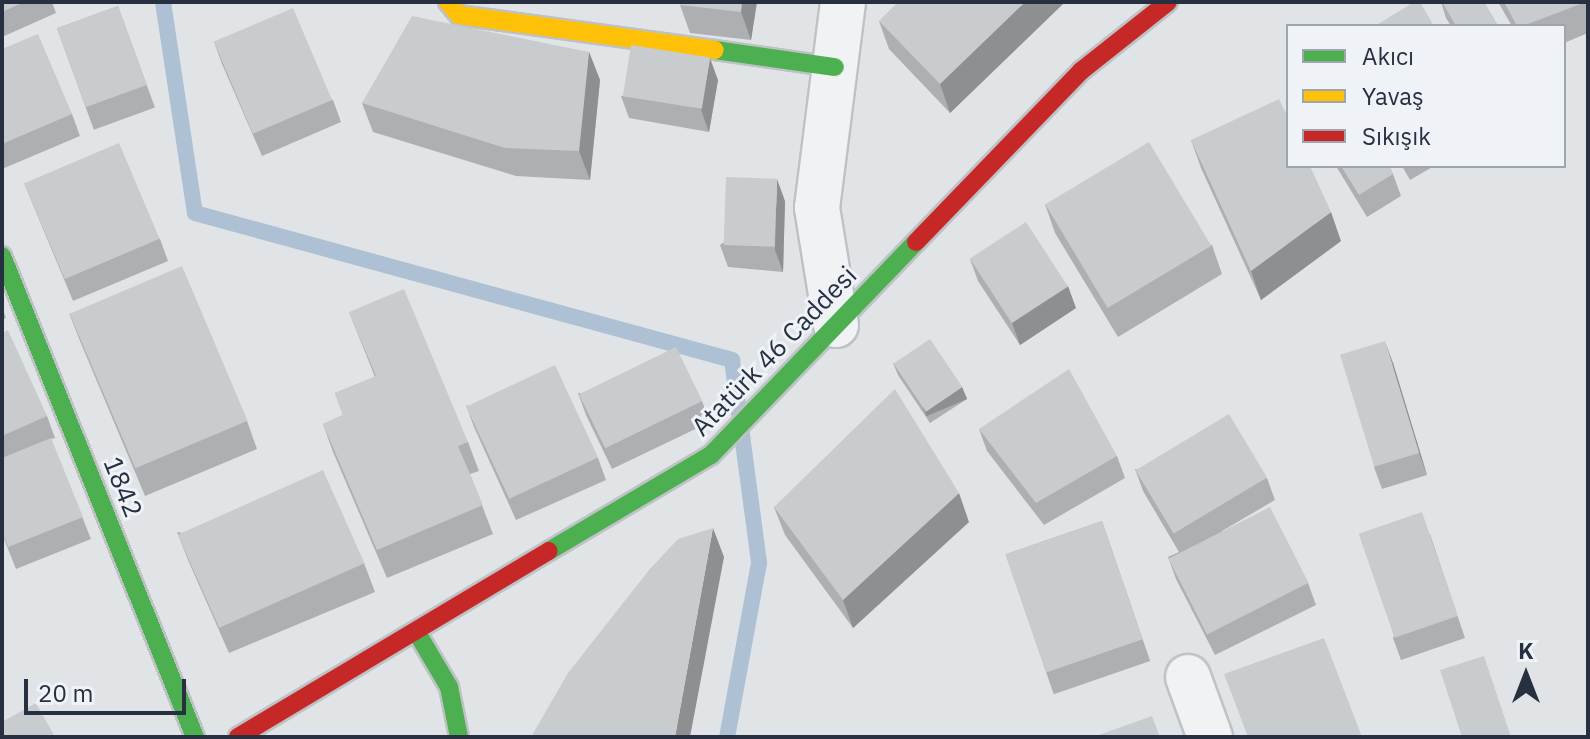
<!DOCTYPE html>
<meta charset="utf-8">
<style>
body{margin:0}
#map{position:relative;width:1590px;height:739px;overflow:hidden;background:#e1e4e7;font-family:"IBM Plex Sans",sans-serif}
div>[style]{position:absolute}
.stream>*{height:16px;margin:-8px;padding:0 8px;transform-origin:8px;border-radius:8px;background:#aec0d3}
.roads{filter:drop-shadow(2px 0 #bfc2c5) drop-shadow(-2px 0 #bfc2c5) drop-shadow(0 2px #bfc2c5) drop-shadow(0 -2px #bfc2c5)}
.street>*{height:44px;margin:-22px;padding:0 22px;transform-origin:22px;border-radius:22px;background:#f1f2f3}
.fast>*{height:18px;margin:-9px;padding:0 9px;transform-origin:9px;border-radius:9px;background:#4caf50}
.slow>*{height:18px;margin:-9px;padding:0 9px;transform-origin:9px;border-radius:9px;background:#ffc107}
.jam>*{height:18px;margin:-9px;padding:0 9px;transform-origin:9px;border-radius:9px;background:#c62828}
.wall>*{inset:0;background:#adafb2;transform-origin:0 0}
.shaded-wall>*{inset:0;background:#8d8f91;transform-origin:0 0}
.building>*{inset:0;background:#c9cccf;transform-origin:0 0}
span{translate:-50% -50%;white-space:nowrap;text-align:center;line-height:1.15;-webkit-text-stroke:6px #eff2f7;paint-order:stroke}
.street-label{font-size:26px;color:#273041}
.frame{position:absolute;inset:0;border:4px solid #273041;pointer-events:none}
.legend{position:absolute;left:1286px;top:24px;width:280px;height:144px;box-sizing:border-box;background:#eff2f7;border:2px solid #9fa4ae;margin:0;padding:10px 14px;list-style:none;font-size:24px;color:#273041}
.legend li{display:flex;align-items:center;gap:16px;height:40px}
.legend b{width:40px;border:2px solid #9fa4ae}
.north{position:absolute;left:1486px;top:635px;width:80px;height:80px;-webkit-text-stroke:6px #eff2f7;paint-order:stroke;rotate:0deg;font-size:22px;font-weight:700;line-height:32px;text-align:center;color:#273041}
.north::after{content:'';display:block;margin:auto;width:28px;height:36px;background:#273041;clip-path:polygon(50% 0,100% 100%,50% 72%,0 100%)}
.scale{position:absolute;left:24px;top:679px;width:162px;height:36px;box-sizing:border-box;border:4px solid #273041;border-top:0;padding-left:10px;font-size:24px;line-height:28px;white-space:nowrap;color:#273041;-webkit-text-stroke:6px #eff2f7;paint-order:stroke}
</style>
<div id="map">
<div class="stream">
<i style="left:163px;top:2px;width:213px;rotate:81.4deg"></i>
<i style="left:195px;top:213px;width:557px;rotate:15.31deg"></i>
<i style="left:732px;top:360px;width:205px;rotate:82.4deg"></i>
<i style="left:759px;top:563px;width:177px;rotate:100.4deg"></i>
</div>
<div class="roads">
<div class="street">
<i style="left:836px;top:325px;width:119px;rotate:-99.2deg"></i>
<i style="left:817px;top:208px;width:208px;rotate:-82.8deg"></i>
<i style="left:1188px;top:677px;width:64px;rotate:69.9deg"></i>
</div>
<div class="fast">
<i style="left:715px;top:50px;width:121px;rotate:8.1deg"></i>
<i style="left:2px;top:256px;width:518px;rotate:68.14deg"></i>
<i style="left:549px;top:551px;width:188px;rotate:-30.7deg"></i>
<i style="left:711px;top:455px;width:296px;rotate:-46.1deg"></i>
<i style="left:416px;top:631px;width:65px;rotate:59.5deg"></i>
<i style="left:449px;top:687px;width:51px;rotate:78.7deg"></i>
</div>
<div class="slow">
<i style="left:448px;top:2px;width:17px;rotate:50deg"></i>
<i style="left:459px;top:15px;width:258px;rotate:7.8deg"></i>
</div>
<div class="jam">
<i style="left:916px;top:242px;width:238px;rotate:-46deg"></i>
<i style="left:1081px;top:71px;width:111px;rotate:-38.4deg"></i>
<i style="left:238px;top:737px;width:362px;rotate:-30.9deg"></i>
</div>
</div>
<div class="wall">
<i style="clip-path:polygon(2px 2px,52px 2px,56px 13px,2px 37px)"></i>
<i style="clip-path:polygon(679px 2px,757px 2px,751px 40px,690px 33px)"></i>
<i style="clip-path:polygon(1065px 2px,950px 113px,889px 49px,879px 21px)"></i>
<i style="clip-path:polygon(1441px 2px,1484px 2px,1498px 26px,1451px 26px,1446px 18px)"></i>
<i style="clip-path:polygon(1498px 2px,1588px 2px,1588px 33px,1564px 43px,1564px 26px,1512px 26px)"></i>
<i style="left:118px;top:6px;width:108px;height:65px;rotate:70deg"></i>
<i style="clip-path:polygon(214px 42px,333px 100px,341px 122px,262px 156px,222px 64px)"></i>
<i style="clip-path:polygon(2px 49px,72px 114px,80px 136px,2px 169px)"></i>
<i style="clip-path:polygon(589px 52px,600px 80px,590px 180px,516px 176px,373px 132px,362px 103px)"></i>
<i style="clip-path:polygon(718px 80px,709px 132px,629px 118px,621px 96px)"></i>
<i style="clip-path:polygon(1191px 140px,1341px 241px,1261px 300px,1201px 168px)"></i>
<i style="clip-path:polygon(1336px 166px,1389px 166px,1393px 174px,1401px 196px,1367px 217px)"></i>
<i style="clip-path:polygon(1402px 166px,1434px 166px,1410px 180px)"></i>
<i style="clip-path:polygon(24px 183px,160px 239px,168px 261px,73px 301px)"></i>
<i style="clip-path:polygon(785px 201px,783px 272px,728px 267px,720px 245px)"></i>
<i style="clip-path:polygon(1045px 204px,1212px 245px,1222px 274px,1118px 337px,1055px 233px)"></i>
<i style="clip-path:polygon(970px 259px,1076px 308px,1020px 345px,978px 281px)"></i>
<i style="clip-path:polygon(2px 306px,6px 318px,2px 320px)"></i>
<i style="clip-path:polygon(349px 312px,468px 442px,479px 471px,470px 474px,493px 534px,387px 578px,333px 452px,323px 424px,343px 415px,335px 393px,375px 377px)"></i>
<i style="clip-path:polygon(69px 313px,247px 421px,257px 449px,145px 496px,80px 341px)"></i>
<i style="clip-path:polygon(2px 333px,47px 416px,55px 438px,51px 439px,91px 539px,16px 569px,2px 534px)"></i>
<i style="clip-path:polygon(893px 363px,962px 387px,967px 399px,930px 423px,898px 375px)"></i>
<i style="clip-path:polygon(1393px 363px,1427px 475px,1382px 489px,1374px 467px)"></i>
<i style="clip-path:polygon(578px 393px,702px 401px,710px 422px,612px 469px,586px 415px)"></i>
<i style="clip-path:polygon(466px 405px,598px 458px,606px 480px,516px 520px,474px 427px)"></i>
<i style="clip-path:polygon(979px 429px,1117px 456px,1125px 478px,1044px 525px,987px 451px)"></i>
<i style="clip-path:polygon(1135px 469px,1267px 478px,1275px 500px,1222px 531px,1308px 583px,1316px 605px,1215px 655px,1176px 579px,1168px 557px,1179px 552px,1143px 491px)"></i>
<i style="clip-path:polygon(774px 507px,969px 522px,853px 628px,785px 535px)"></i>
<i style="left:1102px;top:521px;width:148px;height:102px;rotate:71deg"></i>
<i style="clip-path:polygon(177px 532px,364px 563px,375px 592px,229px 653px,188px 560px)"></i>
<i style="clip-path:polygon(1430px 534px,1465px 638px,1401px 660px,1393px 638px)"></i>
</div>
<div class="shaded-wall">
<i style="clip-path:polygon(742px 2px,757px 2px,751px 40px,741px 12px)"></i>
<i style="clip-path:polygon(1025px 2px,1065px 2px,950px 113px,940px 84px)"></i>
<i style="clip-path:polygon(589px 52px,600px 80px,590px 180px,579px 151px)"></i>
<i style="clip-path:polygon(710px 58px,718px 80px,709px 132px,701px 110px)"></i>
<i style="clip-path:polygon(777px 179px,785px 201px,783px 272px,775px 250px)"></i>
<i style="clip-path:polygon(1331px 212px,1341px 241px,1261px 300px,1251px 271px)"></i>
<i style="clip-path:polygon(1068px 286px,1076px 308px,1020px 345px,1012px 323px)"></i>
<i style="clip-path:polygon(1385px 341px,1393px 363px,1427px 475px,1419px 453px)"></i>
<i style="left:962px;top:387px;width:13px;height:44px;rotate:67deg"></i>
<i style="clip-path:polygon(959px 493px,969px 522px,853px 628px,843px 600px)"></i>
<i style="clip-path:polygon(713px 528px,724px 557px,690px 737px,675px 737px)"></i>
</div>
<div class="building">
<i style="clip-path:polygon(2px 2px,24px 2px,2px 12px)"></i>
<i style="clip-path:polygon(679px 2px,742px 2px,741px 12px,680px 5px)"></i>
<i style="clip-path:polygon(898px 2px,1025px 2px,940px 84px,879px 21px)"></i>
<i style="clip-path:polygon(1414px 2px,1420px 2px,1434px 26px,1375px 26px)"></i>
<i style="clip-path:polygon(1442px 2px,1484px 2px,1498px 26px,1456px 26px)"></i>
<i style="clip-path:polygon(1504px 2px,1586px 2px,1523px 26px,1517px 26px)"></i>
<i style="left:118px;top:6px;width:84px;height:65px;rotate:70deg"></i>
<i style="left:293px;top:8px;width:100px;height:86px;rotate:67deg"></i>
<i style="clip-path:polygon(412px 16px,589px 52px,579px 151px,505px 148px,362px 103px)"></i>
<i style="clip-path:polygon(38px 34px,72px 114px,2px 144px,2px 49px)"></i>
<i style="left:631px;top:45px;width:80px;height:52px;rotate:9deg"></i>
<i style="clip-path:polygon(1279px 99px,1288px 118px,1288px 166px,1310px 166px,1331px 212px,1251px 271px,1191px 140px)"></i>
<i style="left:1149px;top:142px;width:121px;height:121px;rotate:59deg"></i>
<i style="left:119px;top:143px;width:104px;height:103px;rotate:67deg"></i>
<i style="clip-path:polygon(1341px 166px,1389px 166px,1393px 174px,1359px 195px)"></i>
<i style="left:726px;top:177px;width:51px;height:68px;rotate:2deg"></i>
<i style="left:1026px;top:222px;width:77px;height:67px;rotate:57deg"></i>
<i style="left:182px;top:266px;width:168px;height:122px;rotate:67deg"></i>
<i style="clip-path:polygon(404px 289px,468px 442px,458px 446px,483px 505px,377px 550px,323px 424px,343px 415px,335px 393px,376px 376px,349px 312px)"></i>
<i style="clip-path:polygon(8px 330px,47px 416px,2px 436px,2px 333px)"></i>
<i style="left:930px;top:339px;width:58px;height:44px;rotate:56deg"></i>
<i style="left:1385px;top:341px;width:117px;height:47px;rotate:73deg"></i>
<i style="left:676px;top:347px;width:60px;height:108px;rotate:64deg"></i>
<i style="left:555px;top:365px;width:102px;height:98px;rotate:65deg"></i>
<i style="clip-path:polygon(1069px 369px,1117px 456px,1036px 503px,979px 429px)"></i>
<i style="clip-path:polygon(895px 389px,959px 493px,843px 600px,774px 507px)"></i>
<i style="left:1229px;top:414px;width:74px;height:109px;rotate:59deg"></i>
<i style="clip-path:polygon(51px 438px,83px 517px,8px 547px,2px 532px,2px 458px)"></i>
<i style="left:323px;top:470px;width:102px;height:159px;rotate:66deg"></i>
<i style="left:1270px;top:507px;width:85px;height:114px;rotate:63deg"></i>
<i style="left:1422px;top:512px;width:110px;height:67px;rotate:71deg"></i>
<i style="left:1102px;top:521px;width:125px;height:102px;rotate:71deg"></i>
<i style="clip-path:polygon(713px 528px,675px 737px,531px 737px,568px 673px,649px 570px,678px 539px)"></i>
<i style="clip-path:polygon(1324px 638px,1362px 737px,1248px 737px,1224px 674px)"></i>
<i style="clip-path:polygon(1484px 656px,1511px 737px,1462px 737px,1440px 670px)"></i>
<i style="clip-path:polygon(36px 703px,55px 737px,2px 737px,2px 722px)"></i>
<i style="clip-path:polygon(1152px 716px,1160px 737px,1093px 737px)"></i>
</div>
<div class="street-label">
<span style="left:774px;top:351px;rotate:-46deg">Atatürk 46 Caddesi</span>
<span style="left:123px;top:487px;rotate:68deg">1842</span>
</div>
<div class="frame"></div>
<ul class="legend">
<li><b style="height:10px;background:#4caf50"></b>Akıcı</li>
<li><b style="height:10px;background:#ffc107"></b>Yavaş</li>
<li><b style="height:10px;background:#c62828"></b>Sıkışık</li>
</ul>
<div class="north">K</div>
<div class="scale">20 m</div>
</div>
